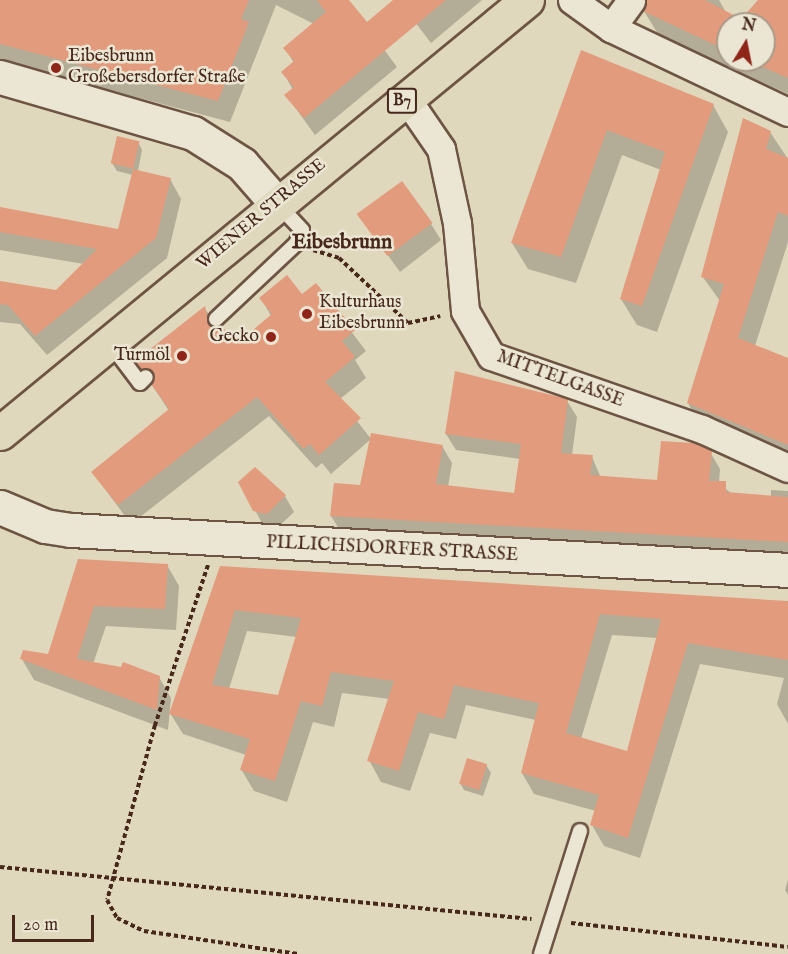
<!DOCTYPE html>
<meta charset="utf-8">
<style>
body{margin:0}
#map{position:relative;width:788px;height:954px;overflow:hidden;background:#e0d8bc;font-family:"IM FELL English",serif}
div>[style]{position:absolute}
.shadow>*{inset:0;background:#0003}
.building>*{inset:0;background:#e29b7d;transform-origin:0 0}
.path>*{height:4px;margin-top:-2px;transform-origin:0;background:repeating-linear-gradient(90deg,#47281b 0 4.5px,transparent 0 7.5px)}
.roads{filter:drop-shadow(2px 0 #6d5443) drop-shadow(-2px 0 #6d5443) drop-shadow(0 2px #6d5443) drop-shadow(0 -2px #6d5443)}
.lane>*{height:14px;margin:-7px;padding:0 7px;transform-origin:7px;border-radius:7px;background:#ebe6d3}
.street>*{height:27px;margin:-13.5px;padding:0 13.5px;transform-origin:13.5px;border-radius:13.5px;background:#ebe6d3}
.secondary>*{height:33px;margin:-16.5px;padding:0 16.5px;transform-origin:16.5px;border-radius:16.5px;background:#ebe6d3}
.primary>*{height:33px;margin:-16.5px;padding:0 16.5px;transform-origin:16.5px;border-radius:16.5px;background:#e0d8bc}
.dots>*{width:16px;height:16px;translate:-50% -50%;box-sizing:border-box;border:3px solid #ebe6d3;border-radius:50%}
span{translate:-50% -50%;white-space:nowrap;text-align:center;line-height:1.15;-webkit-text-stroke:5px #ebe6d3;paint-order:stroke}
.shield-label span{padding:2px 4px;background:#ebe6d3;border:2px solid;border-radius:4px;-webkit-text-stroke-width:0}
.shield-label{font-size:16px;color:#47281b;font-weight:700}
.poi-label{font-size:18px;color:#47281b}
.left{translate:0 -50%;text-align:left}
.right{translate:-100% -50%;text-align:right}
.street-label{font-size:18px;color:#47281b}
.quarter-label{font-size:21px;color:#47281b;font-weight:700}
.north{position:absolute;left:716px;top:12px;width:60px;height:60px;box-sizing:border-box;background:#ebe6d3;border:2px solid #a99a89;border-radius:50%;rotate:10deg;font-size:16px;font-weight:700;line-height:24px;text-align:center;color:#47281b}
.north::after{content:'';display:block;margin:auto;width:21px;height:27px;background:#8f2418;clip-path:polygon(50% 0,100% 100%,50% 72%,0 100%)}
.scale{position:absolute;left:12px;top:915px;width:82px;height:27px;box-sizing:border-box;border:3px solid #47281b;border-top:0;padding-left:8px;font-size:18px;line-height:21px;white-space:nowrap;color:#47281b;-webkit-text-stroke:4px #ebe6d3;paint-order:stroke}
</style>
<div id="map">
<div class="shadow">
<i style="clip-path:polygon(0 0,347px 0,397px 67px,315px 135px,286px 95px,293px 90px,283px 72px,294px 63px,285px 48px,314px 24px,276px 5px,230px 122px,0 61px)"></i>
<i style="clip-path:polygon(398px 0,482px 0,431px 43px)"></i>
<i style="clip-path:polygon(evenodd,650px 0,719px 0,727px 14px,741px 21px,760px 0,788px 0,788px 94px,658px 34px,644px 11px,650px 0,728px 24px,764px 24px,764px 60px,728px 60px,728px 24px)"></i>
<i style="clip-path:polygon(582px 52px,713px 105px,728px 132px,657px 332px,637px 325px,621px 299px,661px 170px,622px 155px,576px 283px,528px 269px,512px 243px)"></i>
<i style="clip-path:polygon(770px 132px,788px 159px,788px 242px,755px 346px,788px 360px,788px 463px,701px 426px,688px 403px,720px 301px,702px 276px)"></i>
<i style="clip-path:polygon(138px 142px,142px 150px,138px 171px,170px 179px,181px 199px,167px 258px,47px 355px,20px 324px,0 322px,0 284px,57px 291px,84px 264px,0 250px,0 211px,119px 231px,133px 175px,117px 171px,112px 163px)"></i>
<i style="clip-path:polygon(361px 218px,431px 224px,441px 240px,400px 272px)"></i>
<i style="clip-path:polygon(316px 285px,366px 351px,355px 360px,366px 378px,340px 399px,371px 439px,331px 474px,322px 463px,316px 468px,269px 416px,131px 524px,93px 473px,169px 411px,137px 362px,204px 308px,236px 346px,271px 316px,261px 298px,302px 296px)"></i>
<i style="clip-path:polygon(567px 401px,577px 417px,572px 455px,592px 457px,601px 478px,658px 481px,710px 452px,720px 469px,719px 483px,732px 494px,771px 498px,771px 490px,788px 491px,788px 558px,341px 532px,331px 516px,361px 486px,442px 446px,452px 463px,448px 487px,516px 495px,520px 459px,456px 450px,446px 434px)"></i>
<i style="clip-path:polygon(285px 496px,294px 512px,276px 529px,264px 527px,255px 510px)"></i>
<i style="clip-path:polygon(79px 561px,167px 565px,179px 586px,176px 630px,106px 626px,93px 664px,159px 677px,171px 698px,168px 730px,34px 680px,22px 659px,50px 656px)"></i>
<i style="clip-path:polygon(evenodd,221px 568px,788px 602px,788px 724px,777px 704px,784px 678px,700px 664px,640px 858px,604px 846px,592px 825px,596px 811px,534px 794px,522px 773px,536px 720px,466px 705px,456px 739px,430px 733px,410px 791px,381px 782px,369px 760px,389px 699px,342px 693px,334px 727px,313px 722px,287px 802px,254px 791px,241px 769px,246px 755px,183px 734px,170px 713px,221px 568px,247px 631px,297px 637px,279px 697px,229px 689px,247px 631px,221px 568px,612px 635px,657px 638px,628px 753px,581px 739px,612px 635px)"></i>
<i style="clip-path:polygon(486px 765px,491px 773px,483px 796px,464px 790px,460px 783px)"></i>
<i style="clip-path:polygon(788px 880px,788px 895px,785px 890px)"></i>
</div>
<div class="building">
<i style="clip-path:polygon(0 0,249px 0,241px 19px,249px 22px,218px 101px,0 44px)"></i>
<i style="clip-path:polygon(317px 0,349px 0,367px 22px,393px 0,446px 0,304px 118px,284px 95px,294px 87px,281px 72px,294px 61px,283px 48px,326px 12px)"></i>
<i style="clip-path:polygon(646px 0,705px 0,741px 19px,758px 0,788px 0,788px 78px,747px 60px,764px 60px,764px 24px,728px 24px,728px 51px,643px 11px)"></i>
<i style="clip-path:polygon(581px 50px,714px 104px,642px 306px,620px 299px,665px 152px,607px 130px,561px 257px,511px 243px)"></i>
<i style="clip-path:polygon(743px 118px,771px 131px,766px 149px,788px 158px,788px 216px,778px 212px,738px 338px,788px 358px,788px 445px,687px 403px,724px 284px,701px 277px)"></i>
<i style="left:117px;top:136px;width:23px;height:28px;rotate:13deg"></i>
<i style="clip-path:polygon(133px 169px,171px 178px,156px 238px,35px 336px,8px 305px,0 304px,0 281px,56px 290px,97px 249px,0 232px,0 207px,118px 229px)"></i>
<i style="left:402px;top:181px;width:52px;height:56px;rotate:54deg"></i>
<i style="clip-path:polygon(287px 275px,302px 294px,316px 283px,355px 330px,342px 341px,355px 357px,325px 382px,361px 418px,319px 455px,310px 444px,304px 449px,257px 397px,118px 505px,91px 472px,169px 409px,151px 384px,153px 371px,141px 370px,135px 361px,205px 306px,209px 325px,222px 326px,236px 344px,272px 314px,259px 298px)"></i>
<i style="clip-path:polygon(455px 371px,568px 399px,561px 453px,593px 455px,590px 475px,657px 480px,661px 441px,693px 443px,712px 451px,709px 481px,726px 481px,726px 492px,788px 497px,788px 542px,330px 516px,334px 483px,360px 485px,371px 433px,443px 445px,436px 484px,514px 493px,521px 444px,445px 434px)"></i>
<i style="clip-path:polygon(255px 467px,286px 495px,267px 514px,253px 511px,238px 482px)"></i>
<i style="clip-path:polygon(78px 559px,168px 564px,165px 609px,94px 606px,77px 659px,121px 667px,123px 662px,160px 676px,157px 710px,20px 659px,23px 650px,48px 654px)"></i>
<i style="clip-path:polygon(evenodd,220px 566px,788px 601px,788px 660px,688px 643px,628px 838px,590px 825px,599px 795px,521px 773px,539px 703px,454px 685px,444px 719px,418px 712px,399px 771px,367px 761px,394px 681px,331px 672px,322px 706px,301px 701px,275px 781px,240px 770px,250px 739px,169px 714px,220px 566px,235px 610px,301px 618px,278px 695px,212px 685px,235px 610px,220px 566px,600px 614px,661px 619px,627px 751px,566px 733px,600px 614px)"></i>
<i style="left:467px;top:758px;width:21px;height:27px;rotate:17deg"></i>
</div>
<div class="path">
<i style="left:313px;top:250px;width:27px;rotate:17deg"></i>
<i style="left:339px;top:258px;width:95px;rotate:43.3deg"></i>
<i style="left:408px;top:323px;width:33px;rotate:-12deg"></i>
<i style="left:208px;top:565px;width:169px;rotate:108.3deg"></i>
<i style="left:155px;top:725px;width:181px;rotate:105.3deg"></i>
<i style="left:107px;top:900px;width:21px;rotate:61deg"></i>
<i style="left:117px;top:918px;width:30px;rotate:26deg"></i>
<i style="left:144px;top:931px;width:156px;rotate:8.5deg"></i>
<i style="left:0;top:867px;width:534px;rotate:5.59deg"></i>
<i style="left:571px;top:923px;width:218px;rotate:6.3deg"></i>
</div>
<div class="roads">
<div class="lane">
<i style="left:216px;top:319px;width:110px;rotate:-43.2deg"></i>
<i style="left:296px;top:244px;width:15px;rotate:-67deg"></i>
<i style="left:302px;top:230px;width:35px;rotate:-133deg"></i>
<i style="left:109px;top:342px;width:51px;rotate:52.9deg"></i>
<i style="left:140px;top:383px;width:8px;rotate:-45deg"></i>
<i style="left:541px;top:954px;width:129px;rotate:-72.4deg"></i>
</div>
<div class="street">
<i style="left:572px;top:0;width:48px;rotate:35.7deg"></i>
<i style="left:611px;top:28px;width:196px;rotate:25.4deg"></i>
<i style="left:611px;top:28px;width:34px;rotate:-54deg"></i>
<i style="left:406px;top:98px;width:62px;rotate:55.5deg"></i>
<i style="left:441px;top:149px;width:76px;rotate:77.8deg"></i>
<i style="left:457px;top:223px;width:88px;rotate:84.8deg"></i>
<i style="left:465px;top:311px;width:52px;rotate:60deg"></i>
<i style="left:491px;top:356px;width:223px;rotate:19.1deg"></i>
<i style="left:702px;top:429px;width:94px;rotate:24.4deg"></i>
</div>
<div class="secondary">
<i style="left:0;top:77px;width:201px;rotate:16.2deg"></i>
<i style="left:193px;top:133px;width:58px;rotate:32.3deg"></i>
<i style="left:242px;top:164px;width:52px;rotate:48.9deg"></i>
<i style="left:0;top:507px;width:49px;rotate:22.9deg"></i>
<i style="left:45px;top:526px;width:26px;rotate:9deg"></i>
<i style="left:71px;top:530px;width:718px;rotate:3.19deg"></i>
</div>
<div class="primary">
<i style="left:0;top:433px;width:682px;rotate:-39.41deg"></i>
</div>
</div>
<div class="dots">
<i style="left:56px;top:68px;background:#8f2418"></i>
<i style="left:307px;top:314px;background:#8f2418"></i>
<i style="left:271px;top:337px;background:#8f2418"></i>
<i style="left:182px;top:356px;background:#8f2418"></i>
</div>
<div class="shield-label">
<span style="left:402px;top:101px">B7</span>
</div>
<div class="poi-label">
<span class="left" style="left:68px;top:68px">Eibesbrunn<br>Großebersdorfer Straße</span>
<span class="left" style="left:319px;top:314px">Kulturhaus<br>Eibesbrunn</span>
<span class="right" style="left:259px;top:337px">Gecko</span>
<span class="right" style="left:170px;top:356px">Turmöl</span>
</div>
<div class="street-label">
<span style="left:262px;top:215px;rotate:-40deg">WIENER STRASSE</span>
<span style="left:560px;top:380px;rotate:20deg">MITTELGASSE</span>
<span style="left:392px;top:550px;rotate:3deg">PILLICHSDORFER STRASSE</span>
</div>
<div class="quarter-label">
<span style="left:342px;top:243px">Eibesbrunn</span>
</div>
<div class="north">N</div>
<div class="scale">20 m</div>
</div>
